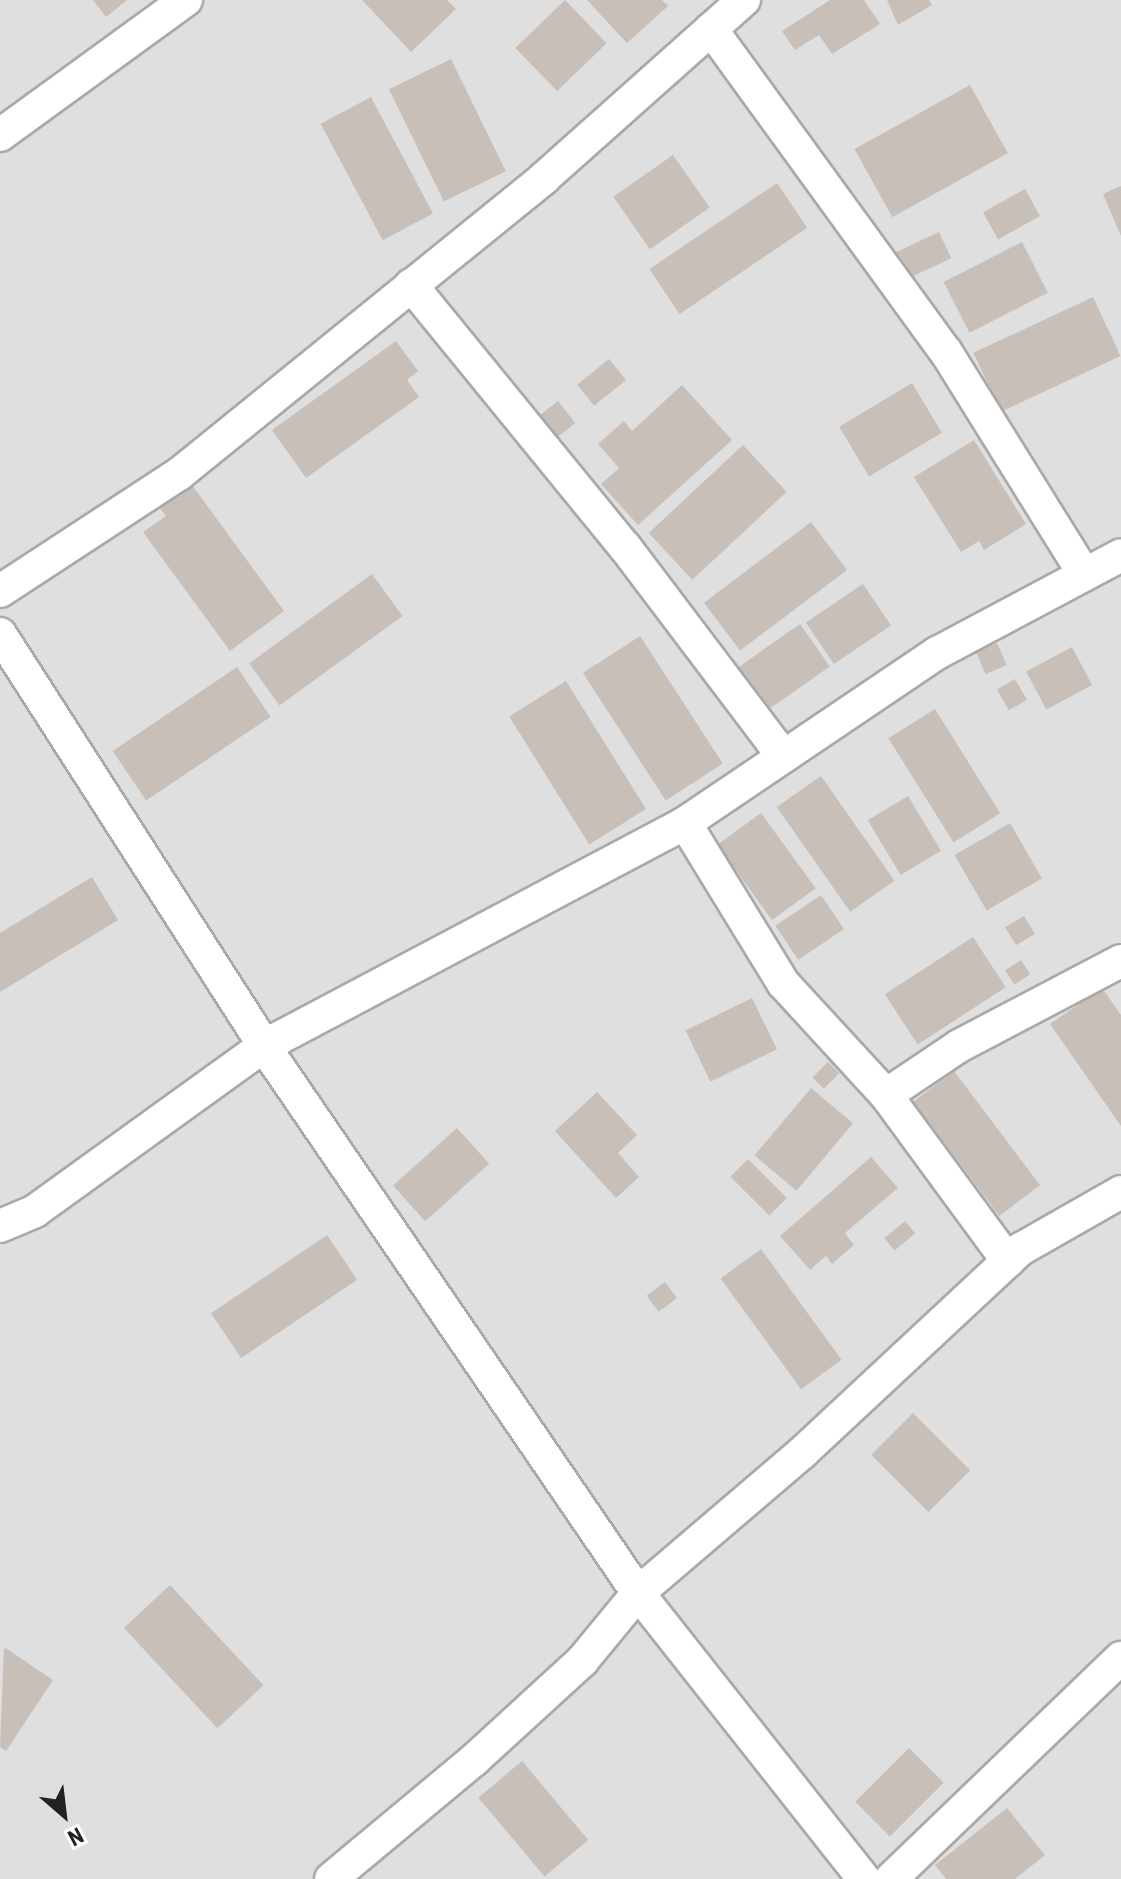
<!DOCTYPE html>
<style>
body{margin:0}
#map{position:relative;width:1121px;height:1879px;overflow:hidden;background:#f2efe9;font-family:"Roboto Condensed",sans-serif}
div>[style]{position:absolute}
.residential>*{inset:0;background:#e0dfdf;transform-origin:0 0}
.building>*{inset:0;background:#c7bfb8;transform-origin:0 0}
.roads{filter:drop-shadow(2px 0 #a9a9a9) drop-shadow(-2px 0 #a9a9a9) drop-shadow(0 2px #a9a9a9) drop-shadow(0 -2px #a9a9a9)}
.minor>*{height:32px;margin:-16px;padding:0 16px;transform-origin:16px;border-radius:16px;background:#fff}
span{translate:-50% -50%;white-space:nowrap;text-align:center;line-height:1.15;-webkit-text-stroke:6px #fff;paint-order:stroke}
.north{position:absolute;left:24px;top:1775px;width:80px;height:80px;-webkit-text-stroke:6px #fff;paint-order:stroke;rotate:152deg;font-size:22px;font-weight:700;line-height:32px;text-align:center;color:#222}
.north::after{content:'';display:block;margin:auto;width:28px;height:36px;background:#222;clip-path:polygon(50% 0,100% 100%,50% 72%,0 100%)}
</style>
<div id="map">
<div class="residential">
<i style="left:0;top:0;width:1121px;height:1879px"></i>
</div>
<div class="building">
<i style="clip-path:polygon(93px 0,127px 0,106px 17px)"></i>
<i style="clip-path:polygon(362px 0,447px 0,456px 9px,411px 52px)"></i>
<i style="left:565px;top:0;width:60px;height:69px;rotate:46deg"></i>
<i style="clip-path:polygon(587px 0,662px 0,668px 6px,627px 43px)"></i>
<i style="clip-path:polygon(830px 0,864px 0,880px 24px,832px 54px,819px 35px,795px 50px,782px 31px)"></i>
<i style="clip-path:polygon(887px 0,929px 0,932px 5px,898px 25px)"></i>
<i style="left:451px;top:59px;width:125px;height:69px;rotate:64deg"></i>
<i style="left:970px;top:85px;width:78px;height:132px;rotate:61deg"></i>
<i style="left:371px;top:97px;width:132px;height:57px;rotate:62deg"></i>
<i style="left:673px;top:155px;width:64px;height:73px;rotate:55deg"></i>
<i style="left:777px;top:183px;width:54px;height:154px;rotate:56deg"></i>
<i style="clip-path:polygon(1121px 186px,1121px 236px,1103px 194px)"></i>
<i style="left:1025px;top:189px;width:31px;height:48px;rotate:61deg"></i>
<i style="left:939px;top:232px;width:29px;height:50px;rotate:65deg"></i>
<i style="left:1022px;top:242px;width:57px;height:88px;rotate:63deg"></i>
<i style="left:1093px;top:297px;width:65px;height:132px;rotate:65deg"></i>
<i style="clip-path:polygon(396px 341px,418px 371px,407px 380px,419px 397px,306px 478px,272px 430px)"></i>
<i style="left:609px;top:359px;width:27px;height:41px;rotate:51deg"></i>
<i style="left:912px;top:383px;width:58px;height:85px;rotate:59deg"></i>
<i style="clip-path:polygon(682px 385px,732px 440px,638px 525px,601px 484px,619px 468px,598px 444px,624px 421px,632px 431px)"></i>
<i style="left:558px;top:401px;width:28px;height:31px;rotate:52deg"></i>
<i style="clip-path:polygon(974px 440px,1026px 524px,984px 550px,979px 541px,961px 552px,914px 477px)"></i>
<i style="left:743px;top:445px;width:64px;height:129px;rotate:47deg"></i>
<i style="clip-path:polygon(192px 485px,284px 611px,230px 651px,143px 532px,166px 516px,160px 508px)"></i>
<i style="left:811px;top:522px;width:60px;height:134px;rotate:53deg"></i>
<i style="left:372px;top:574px;width:52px;height:152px;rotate:54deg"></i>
<i style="left:863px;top:584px;width:50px;height:69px;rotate:56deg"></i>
<i style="left:800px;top:624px;width:52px;height:77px;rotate:55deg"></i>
<i style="left:640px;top:636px;width:152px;height:68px;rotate:57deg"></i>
<i style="left:997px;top:643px;width:24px;height:23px;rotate:66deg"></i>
<i style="left:1072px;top:647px;width:43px;height:52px;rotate:62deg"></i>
<i style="left:237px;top:667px;width:60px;height:150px;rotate:56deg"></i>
<i style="left:1015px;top:679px;width:24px;height:21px;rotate:60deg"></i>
<i style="left:566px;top:681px;width:151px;height:67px;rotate:58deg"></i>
<i style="left:935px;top:709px;width:123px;height:55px;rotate:58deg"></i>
<i style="left:821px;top:776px;width:128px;height:54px;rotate:55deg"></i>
<i style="left:908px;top:796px;width:64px;height:47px;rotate:59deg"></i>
<i style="left:761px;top:813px;width:93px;height:54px;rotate:54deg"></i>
<i style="left:1010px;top:823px;width:64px;height:64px;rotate:60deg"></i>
<i style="clip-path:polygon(92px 877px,118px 920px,0 992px,0 933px)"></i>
<i style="left:821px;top:895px;width:41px;height:55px;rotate:56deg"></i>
<i style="left:1024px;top:916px;width:21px;height:22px;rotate:59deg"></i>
<i style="left:973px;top:937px;width:60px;height:105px;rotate:57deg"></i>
<i style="left:1021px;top:960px;width:17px;height:19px;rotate:57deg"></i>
<i style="clip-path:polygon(1102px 988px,1121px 1015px,1121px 1126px,1050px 1024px)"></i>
<i style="left:752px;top:998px;width:57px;height:74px;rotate:64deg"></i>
<i style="left:828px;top:1062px;width:16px;height:22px;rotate:45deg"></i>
<i style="left:954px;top:1071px;width:143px;height:51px;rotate:53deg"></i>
<i style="left:811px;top:1088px;width:55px;height:88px;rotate:40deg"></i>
<i style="clip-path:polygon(597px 1092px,637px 1135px,618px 1153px,639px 1177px,616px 1198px,555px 1131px)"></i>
<i style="left:457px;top:1128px;width:48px;height:86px;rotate:48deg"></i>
<i style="clip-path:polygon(871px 1157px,898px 1188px,845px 1233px,854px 1245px,832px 1264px,826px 1256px,810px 1270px,780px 1236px)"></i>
<i style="left:748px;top:1159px;width:55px;height:25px;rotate:45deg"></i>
<i style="left:905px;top:1221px;width:16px;height:27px;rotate:50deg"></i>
<i style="left:327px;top:1235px;width:54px;height:140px;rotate:56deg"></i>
<i style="left:761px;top:1249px;width:137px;height:50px;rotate:54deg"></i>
<i style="left:665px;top:1282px;width:20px;height:23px;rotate:53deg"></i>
<i style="left:913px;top:1413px;width:81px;height:59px;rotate:45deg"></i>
<i style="left:170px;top:1585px;width:137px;height:63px;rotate:47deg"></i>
<i style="clip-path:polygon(4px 1647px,53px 1680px,6px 1751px,0 1747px)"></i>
<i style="left:909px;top:1748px;width:49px;height:76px;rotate:45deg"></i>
<i style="left:522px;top:1761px;width:103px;height:57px;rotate:50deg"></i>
<i style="clip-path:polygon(1007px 1808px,1045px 1855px,1015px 1879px,946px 1879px,935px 1865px)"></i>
</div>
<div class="roads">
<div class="minor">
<i style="left:711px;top:29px;width:399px;rotate:54deg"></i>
<i style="left:946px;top:352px;width:259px;rotate:58.1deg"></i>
<i style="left:0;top:135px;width:230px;rotate:-36deg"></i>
<i style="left:411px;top:285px;width:338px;rotate:50.8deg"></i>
<i style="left:625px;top:547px;width:262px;rotate:52.9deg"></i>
<i style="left:0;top:591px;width:214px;rotate:-33.2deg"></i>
<i style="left:179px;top:474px;width:470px;rotate:-39deg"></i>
<i style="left:544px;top:178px;width:268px;rotate:-41.7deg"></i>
<i style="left:0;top:634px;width:489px;rotate:57.3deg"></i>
<i style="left:264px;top:1046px;width:663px;rotate:55.64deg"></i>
<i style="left:638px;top:1593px;width:365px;rotate:51.7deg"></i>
<i style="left:685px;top:823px;width:188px;rotate:58.5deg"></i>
<i style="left:783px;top:983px;width:152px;rotate:47.4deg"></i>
<i style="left:886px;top:1095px;width:88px;rotate:-33.9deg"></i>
<i style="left:959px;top:1046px;width:183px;rotate:-27.7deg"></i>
<i style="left:886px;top:1095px;width:206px;rotate:53.7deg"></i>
<i style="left:0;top:1226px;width:38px;rotate:-23deg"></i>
<i style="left:35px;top:1211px;width:282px;rotate:-35.8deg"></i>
<i style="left:264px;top:1046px;width:476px;rotate:-27.9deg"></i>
<i style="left:685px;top:823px;width:304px;rotate:-34deg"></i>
<i style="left:937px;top:653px;width:208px;rotate:-28deg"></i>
<i style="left:331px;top:1879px;width:186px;rotate:-39.8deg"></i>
<i style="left:474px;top:1760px;width:147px;rotate:-42.5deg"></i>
<i style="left:582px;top:1661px;width:88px;rotate:-50.5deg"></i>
<i style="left:638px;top:1593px;width:217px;rotate:-40.5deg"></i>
<i style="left:803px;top:1452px;width:298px;rotate:-43deg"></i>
<i style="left:1021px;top:1249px;width:115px;rotate:-29.7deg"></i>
<i style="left:891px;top:1879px;width:319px;rotate:-43.9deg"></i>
</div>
</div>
<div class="north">N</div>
</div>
